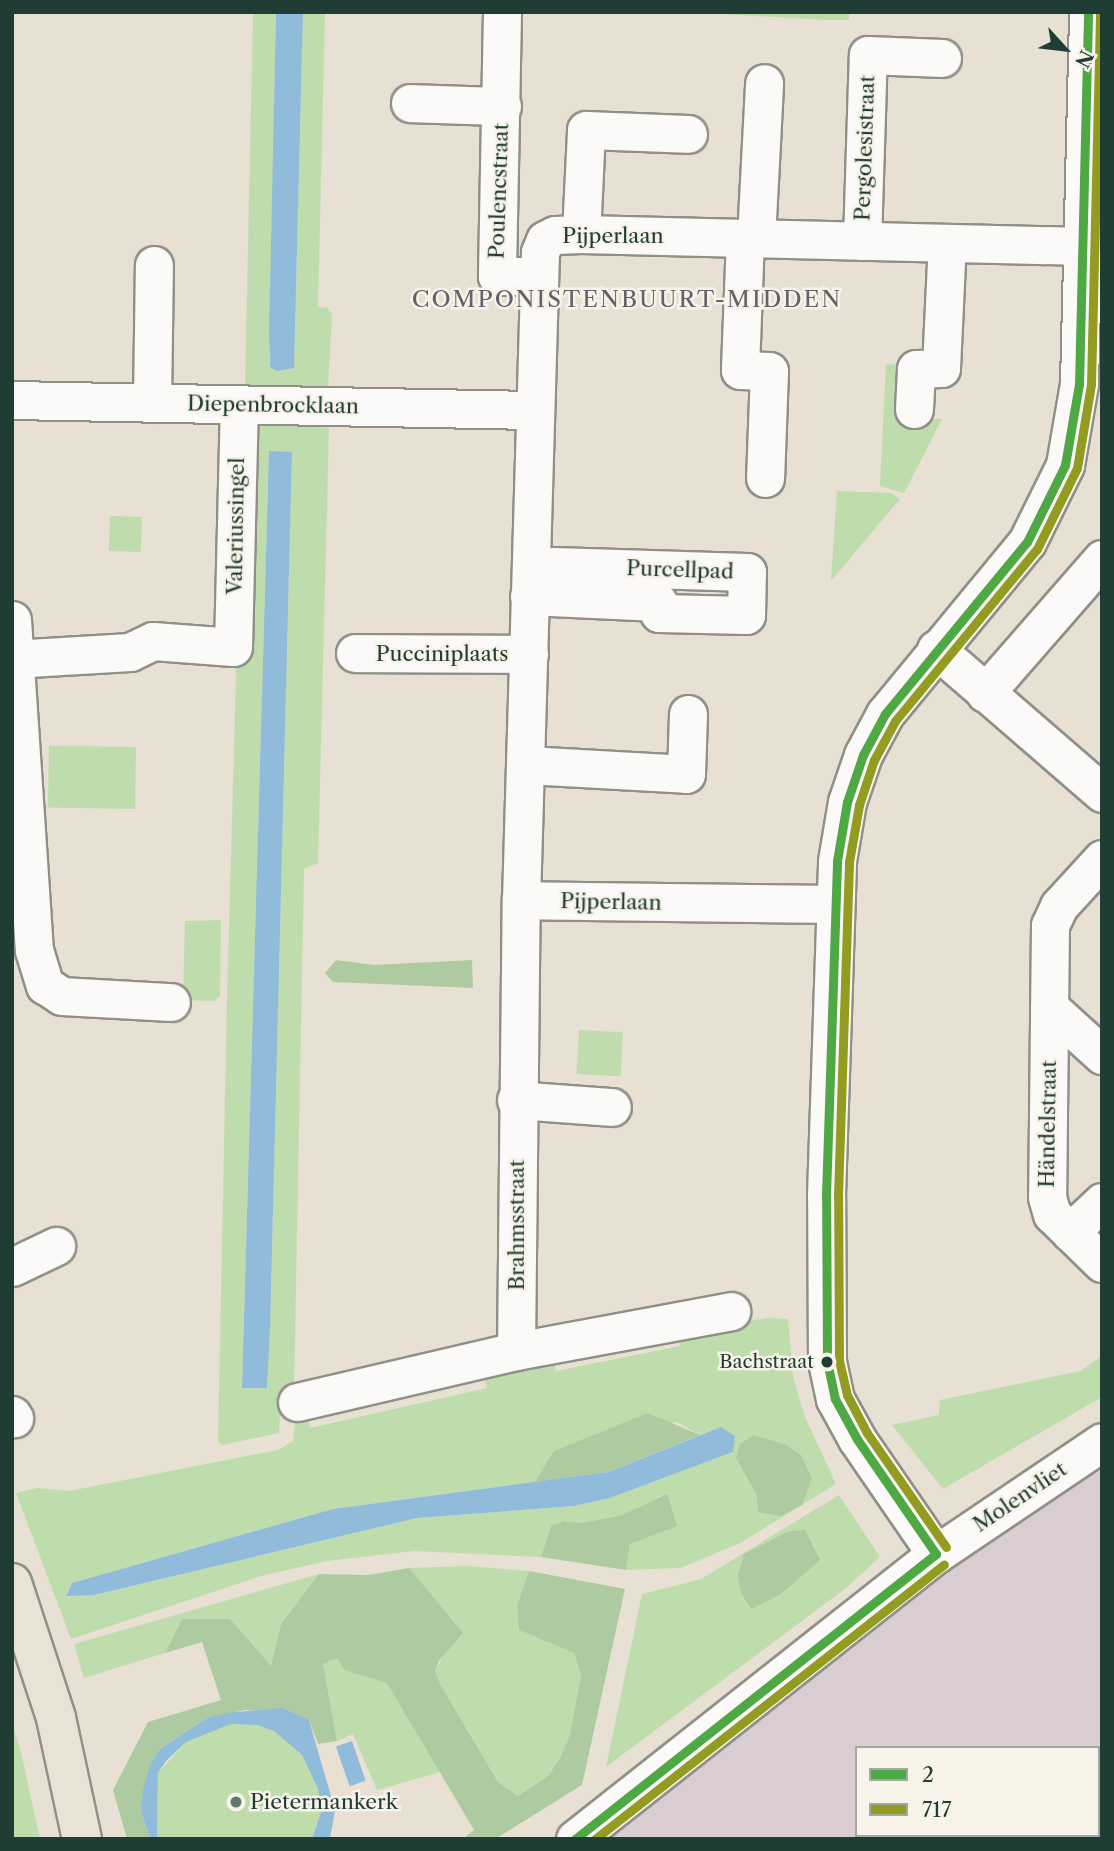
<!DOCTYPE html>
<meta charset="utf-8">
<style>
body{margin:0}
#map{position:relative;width:1114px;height:1851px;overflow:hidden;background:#e8e1d3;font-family:"Libre Caslon Text",serif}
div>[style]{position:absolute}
.industrial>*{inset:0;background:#dacdd1}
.green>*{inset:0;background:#bfdcac;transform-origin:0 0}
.forest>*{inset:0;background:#aecaa1}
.water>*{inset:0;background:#90bbdb;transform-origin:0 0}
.roads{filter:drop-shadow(2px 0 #8f9088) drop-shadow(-2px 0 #8f9088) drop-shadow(0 2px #8f9088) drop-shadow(0 -2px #8f9088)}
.minor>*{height:37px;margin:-18.5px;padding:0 18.5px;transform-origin:18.5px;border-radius:18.5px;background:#fcfaf8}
.major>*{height:38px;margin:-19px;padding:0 19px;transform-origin:19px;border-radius:19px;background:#ebe2d6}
.bus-1>*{height:9px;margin:-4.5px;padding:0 4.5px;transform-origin:4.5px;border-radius:4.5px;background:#4ea945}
.bus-2>*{height:9px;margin:-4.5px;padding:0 4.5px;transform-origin:4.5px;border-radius:4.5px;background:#939c21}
.dots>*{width:19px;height:19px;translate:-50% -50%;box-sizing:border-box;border:4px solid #f7f3e8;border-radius:50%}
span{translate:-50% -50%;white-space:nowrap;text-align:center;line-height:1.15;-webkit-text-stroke:5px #f7f3e8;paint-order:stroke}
.bus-label{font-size:19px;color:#1f3d34}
.right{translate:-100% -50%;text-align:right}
.street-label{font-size:21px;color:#1f3d34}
.poi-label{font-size:21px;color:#1f3d34}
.left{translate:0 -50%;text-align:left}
.neighbourhood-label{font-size:23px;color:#67606a;letter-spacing:2px}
.frame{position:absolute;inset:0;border:14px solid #1f3d34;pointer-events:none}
.legend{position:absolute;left:855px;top:1746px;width:245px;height:91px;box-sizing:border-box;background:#f7f3e8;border:2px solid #a1aaa0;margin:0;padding:9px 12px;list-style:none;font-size:21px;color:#1f3d34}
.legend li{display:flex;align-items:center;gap:14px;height:35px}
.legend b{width:35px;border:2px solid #a1aaa0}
.north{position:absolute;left:1030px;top:14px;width:70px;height:70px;-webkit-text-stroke:5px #f7f3e8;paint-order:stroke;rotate:117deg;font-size:19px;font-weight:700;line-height:28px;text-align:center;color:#1f3d34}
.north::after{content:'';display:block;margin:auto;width:24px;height:32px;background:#1f3d34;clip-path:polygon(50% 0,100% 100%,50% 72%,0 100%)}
</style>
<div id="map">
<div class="industrial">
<i style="clip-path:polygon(evenodd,1102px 1452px,1102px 1839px,594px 1839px,1102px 1452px,857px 1748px,1098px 1748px,1098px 1835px,857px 1835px,857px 1748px)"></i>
</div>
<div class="green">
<i style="clip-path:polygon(253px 12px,276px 12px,269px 361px,294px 368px,303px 12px,325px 12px,318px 307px,328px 308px,332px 315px,328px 388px,245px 385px)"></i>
<i style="clip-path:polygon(684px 12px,849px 12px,849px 20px,828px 20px)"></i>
<i style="clip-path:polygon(886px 364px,904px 365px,904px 418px,942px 419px,904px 493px,880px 486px)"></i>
<i style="clip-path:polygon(evenodd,249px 422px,329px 428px,318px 863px,304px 869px,294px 1390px,281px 1395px,279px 1433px,222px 1445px,218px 1441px,227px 999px,243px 426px,249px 422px,269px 451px,292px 453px,270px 1331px,267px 1388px,242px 1388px,269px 451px)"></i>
<i style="clip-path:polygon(837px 491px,891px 493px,900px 499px,831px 581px)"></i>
<i style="left:110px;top:516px;width:32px;height:35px;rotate:2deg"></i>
<i style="left:136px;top:747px;width:62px;height:87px;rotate:91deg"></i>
<i style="clip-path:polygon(221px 920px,220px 996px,214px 1001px,183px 1000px,185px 921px)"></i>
<i style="left:579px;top:1030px;width:44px;height:44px;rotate:3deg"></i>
<i style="clip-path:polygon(evenodd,770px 1318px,788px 1319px,793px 1377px,805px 1417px,836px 1484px,740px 1543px,681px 1568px,626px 1570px,630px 1544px,666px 1494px,619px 1516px,580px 1523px,563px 1521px,551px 1526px,541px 1557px,414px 1551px,327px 1561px,261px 1576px,71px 1639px,16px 1493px,37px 1488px,69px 1491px,278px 1450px,293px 1441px,297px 1407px,307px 1411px,310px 1428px,487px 1388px,483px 1372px,552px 1355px,556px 1371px,680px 1346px,677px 1330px,770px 1318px,677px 1422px,700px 1435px,721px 1427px,733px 1452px,610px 1498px,574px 1506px,417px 1518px,94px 1595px,66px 1595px,72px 1583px,333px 1509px,535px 1482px,555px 1451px,677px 1422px)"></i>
<i style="clip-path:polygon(1102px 1356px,1102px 1397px,943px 1489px,892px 1425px,939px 1415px,940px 1400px,1080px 1371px)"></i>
<i style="clip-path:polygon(839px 1495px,880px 1557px,846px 1588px,606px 1767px,642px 1594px,701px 1579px)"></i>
<i style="clip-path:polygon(468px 1566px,529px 1571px,517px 1605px,519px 1630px,574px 1653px,581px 1674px,570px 1735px,559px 1760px,548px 1776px,518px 1796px,498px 1782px,440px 1684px,435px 1671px,446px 1651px,409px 1568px)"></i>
<i style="clip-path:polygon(319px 1574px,281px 1624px,271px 1666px,182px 1619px,165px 1653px,84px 1678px,74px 1644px)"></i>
<i style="clip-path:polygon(337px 1658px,344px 1670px,387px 1682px,440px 1772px,377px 1790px,353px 1734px,337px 1741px,323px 1664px)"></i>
<i style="clip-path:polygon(12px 1723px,21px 1752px,40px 1839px,12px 1839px)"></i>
<i style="clip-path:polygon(231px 1724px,257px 1725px,274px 1731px,302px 1755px,318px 1789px,321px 1812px,312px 1839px,157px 1839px,158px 1773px,186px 1742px)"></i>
</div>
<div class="forest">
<i style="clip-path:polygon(336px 960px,374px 965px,472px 960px,473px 988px,333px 982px,325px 973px)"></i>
<i style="clip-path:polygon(648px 1413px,700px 1435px,608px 1472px,535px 1482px,554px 1451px)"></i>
<i style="clip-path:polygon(754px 1435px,786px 1445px,801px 1455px,812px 1478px,802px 1505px,781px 1516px,758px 1512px,757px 1495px,736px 1458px,740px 1444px)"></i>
<i style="clip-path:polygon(667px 1494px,677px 1526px,630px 1544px,626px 1570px,541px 1557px,551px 1526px,563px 1521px,580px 1523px,619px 1516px)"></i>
<i style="clip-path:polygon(805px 1530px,820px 1560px,781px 1594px,751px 1609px,741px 1593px,738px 1575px,744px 1554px,789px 1531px)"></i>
<i style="clip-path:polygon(409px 1568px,463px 1633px,439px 1661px,435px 1671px,440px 1684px,498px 1782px,518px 1796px,548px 1776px,559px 1760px,570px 1735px,581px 1674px,574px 1653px,519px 1630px,517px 1605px,529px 1571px,625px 1589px,582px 1785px,495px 1839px,463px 1839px,474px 1830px,387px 1683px,344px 1670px,337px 1658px,323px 1664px,337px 1741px,318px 1744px,309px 1720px,273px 1712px,245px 1710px,205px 1719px,160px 1749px,151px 1762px,141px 1811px,150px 1839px,127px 1839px,113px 1790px,148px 1722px,221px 1700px,202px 1642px,165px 1653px,182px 1619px,230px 1619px,271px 1666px,281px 1624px,319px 1574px,368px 1575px)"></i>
</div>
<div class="water">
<i style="clip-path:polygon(276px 12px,303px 12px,294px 368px,277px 371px,270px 367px,269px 335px)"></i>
<i style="clip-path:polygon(269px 451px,292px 452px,270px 1331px,267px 1388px,242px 1388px)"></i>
<i style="clip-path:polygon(721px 1427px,735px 1436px,733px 1452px,610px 1498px,574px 1506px,417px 1518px,94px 1595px,66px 1596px,72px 1583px,333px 1509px,608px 1472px)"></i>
<i style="clip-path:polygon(282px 1708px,309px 1720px,335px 1810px,330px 1839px,312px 1839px,321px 1812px,318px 1789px,302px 1755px,274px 1731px,257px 1725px,231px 1724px,186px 1742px,166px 1761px,158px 1773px,157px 1839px,150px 1839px,141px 1811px,143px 1791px,151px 1762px,160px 1749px,205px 1719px,226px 1713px)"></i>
<i style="left:352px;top:1741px;width:42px;height:17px;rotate:71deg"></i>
</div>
<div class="roads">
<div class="minor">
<i style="left:502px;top:12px;width:264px;rotate:91.1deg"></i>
<i style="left:497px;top:276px;width:41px"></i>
<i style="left:410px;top:103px;width:92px;rotate:1.9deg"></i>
<i style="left:581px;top:234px;width:104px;rotate:-87.2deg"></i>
<i style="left:586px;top:130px;width:102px;rotate:2.2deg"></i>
<i style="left:745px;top:238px;width:132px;rotate:92.2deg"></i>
<i style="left:740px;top:370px;width:29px;rotate:2deg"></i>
<i style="left:769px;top:371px;width:107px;rotate:92.1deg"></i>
<i style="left:756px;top:238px;width:155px;rotate:-87deg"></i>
<i style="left:862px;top:241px;width:186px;rotate:-88.2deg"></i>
<i style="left:868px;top:55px;width:74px;rotate:2.3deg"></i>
<i style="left:12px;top:400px;width:523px;rotate:1.1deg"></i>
<i style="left:152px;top:403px;width:138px;rotate:-89.2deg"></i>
<i style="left:914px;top:409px;width:40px;rotate:-87.1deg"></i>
<i style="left:916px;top:369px;width:25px;rotate:-2deg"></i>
<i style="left:941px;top:368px;width:125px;rotate:-87.3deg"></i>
<i style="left:529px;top:596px;width:129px;rotate:2.7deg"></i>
<i style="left:658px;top:602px;width:11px;rotate:85deg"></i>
<i style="left:659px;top:613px;width:87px;rotate:1.3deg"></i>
<i style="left:746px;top:615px;width:43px;rotate:-88.7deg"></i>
<i style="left:747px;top:572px;width:193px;rotate:-178.2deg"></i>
<i style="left:12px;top:620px;width:331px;rotate:86.2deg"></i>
<i style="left:34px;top:950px;width:37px;rotate:73deg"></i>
<i style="left:45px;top:985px;width:20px;rotate:33deg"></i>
<i style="left:62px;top:996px;width:109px;rotate:3.2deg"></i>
<i style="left:936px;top:649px;width:220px;rotate:40.9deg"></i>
<i style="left:355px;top:653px;width:174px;rotate:0.3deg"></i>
<i style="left:12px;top:659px;width:118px;rotate:-3.4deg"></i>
<i style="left:130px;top:652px;width:25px;rotate:-26deg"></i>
<i style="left:153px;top:641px;width:80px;rotate:4.3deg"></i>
<i style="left:233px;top:647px;width:242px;rotate:-88.6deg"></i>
<i style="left:985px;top:693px;width:178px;rotate:-48.9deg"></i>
<i style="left:527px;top:765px;width:159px;rotate:3.2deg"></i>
<i style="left:686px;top:774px;width:60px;rotate:-88.1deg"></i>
<i style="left:1102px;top:859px;width:64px;rotate:132.5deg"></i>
<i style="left:1059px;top:906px;width:21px;rotate:115deg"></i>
<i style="left:1050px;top:925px;width:272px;rotate:90.6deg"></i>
<i style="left:1047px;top:1197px;width:18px;rotate:74deg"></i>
<i style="left:1052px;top:1214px;width:70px;rotate:44.4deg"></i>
<i style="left:835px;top:904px;width:314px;rotate:-179.3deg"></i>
<i style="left:521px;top:900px;width:648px;rotate:-88.32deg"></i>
<i style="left:540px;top:252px;width:13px;rotate:-67deg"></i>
<i style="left:545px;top:240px;width:11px;rotate:-27deg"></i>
<i style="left:555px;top:235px;width:26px;rotate:-2deg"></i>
<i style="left:581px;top:234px;width:501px;rotate:1.37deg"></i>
<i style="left:1049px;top:1007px;width:72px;rotate:42.2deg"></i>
<i style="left:516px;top:1100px;width:96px;rotate:4.2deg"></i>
<i style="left:1070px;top:1232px;width:44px;rotate:-43.2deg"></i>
<i style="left:12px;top:1267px;width:49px;rotate:-25.5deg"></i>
<i style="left:516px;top:1351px;width:451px;rotate:-89.4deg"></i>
<i style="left:297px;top:1402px;width:225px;rotate:-13.1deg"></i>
<i style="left:516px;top:1351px;width:219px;rotate:-10.5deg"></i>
<i style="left:12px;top:1415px;width:4px;rotate:56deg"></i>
<i style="left:936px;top:1554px;width:140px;rotate:-124.5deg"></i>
<i style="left:857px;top:1439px;width:46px;rotate:-118.8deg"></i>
<i style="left:835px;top:1399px;width:38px;rotate:-102deg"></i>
<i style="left:827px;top:1362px;width:167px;rotate:-90.3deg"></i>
<i style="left:826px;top:1195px;width:334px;rotate:-88.1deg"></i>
<i style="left:837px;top:861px;width:60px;rotate:-80.4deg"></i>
<i style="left:847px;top:802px;width:50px;rotate:-71.2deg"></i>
<i style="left:863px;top:755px;width:47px;rotate:-61.8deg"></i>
<i style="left:885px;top:714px;width:223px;rotate:-50.5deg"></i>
<i style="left:1027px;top:542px;width:86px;rotate:-63.7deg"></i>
<i style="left:1065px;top:465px;width:82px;rotate:-80.2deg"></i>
<i style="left:1079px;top:384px;width:372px;rotate:-88.6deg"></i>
<i style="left:575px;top:1839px;width:460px;rotate:-38.3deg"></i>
<i style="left:936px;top:1554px;width:200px;rotate:-34deg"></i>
</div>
<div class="major">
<i style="left:12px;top:1583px;width:142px;rotate:71.9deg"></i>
<i style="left:56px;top:1718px;width:124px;rotate:77.9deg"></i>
</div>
</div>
<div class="bus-1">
<i style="left:936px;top:1554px;width:140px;rotate:-124.5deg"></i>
<i style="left:857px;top:1439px;width:46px;rotate:-118.8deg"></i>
<i style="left:835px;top:1399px;width:38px;rotate:-102deg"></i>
<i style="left:827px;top:1362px;width:167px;rotate:-90.3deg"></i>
<i style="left:826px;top:1195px;width:334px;rotate:-88.1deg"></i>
<i style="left:837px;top:861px;width:60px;rotate:-80.4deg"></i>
<i style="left:847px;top:802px;width:50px;rotate:-71.2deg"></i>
<i style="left:863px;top:755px;width:47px;rotate:-61.8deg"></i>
<i style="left:885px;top:714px;width:223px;rotate:-50.5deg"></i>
<i style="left:1027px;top:542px;width:86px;rotate:-63.7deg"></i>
<i style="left:1065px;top:465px;width:82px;rotate:-80.2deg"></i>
<i style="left:1079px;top:384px;width:372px;rotate:-88.6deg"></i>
<i style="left:575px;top:1839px;width:460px;rotate:-38.3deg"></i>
</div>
<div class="bus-2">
<i style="left:946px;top:1547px;width:139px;rotate:-124.7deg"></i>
<i style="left:867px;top:1433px;width:43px;rotate:-117.8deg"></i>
<i style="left:847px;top:1395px;width:35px;rotate:-103deg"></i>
<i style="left:839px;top:1361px;width:166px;rotate:-90.3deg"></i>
<i style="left:838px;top:1195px;width:333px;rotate:-88.1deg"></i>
<i style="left:849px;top:862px;width:58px;rotate:-80deg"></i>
<i style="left:859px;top:805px;width:47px;rotate:-71.6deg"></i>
<i style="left:874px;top:760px;width:44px;rotate:-61.7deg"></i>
<i style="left:895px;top:721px;width:223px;rotate:-50.5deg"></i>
<i style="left:1037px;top:549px;width:90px;rotate:-63.7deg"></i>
<i style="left:1077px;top:468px;width:85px;rotate:-80.5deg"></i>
<i style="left:1091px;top:384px;width:372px;rotate:-88.6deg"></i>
<i style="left:595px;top:1839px;width:444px;rotate:-38.2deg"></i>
</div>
<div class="dots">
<i style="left:827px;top:1362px;background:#1f3d34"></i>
<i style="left:236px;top:1802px;background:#65766c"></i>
</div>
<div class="bus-label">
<span class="right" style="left:814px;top:1362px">Bachstraat</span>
</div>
<div class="street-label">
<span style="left:865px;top:148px;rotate:-88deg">Pergolesistraat</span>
<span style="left:499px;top:191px;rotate:-88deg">Poulencstraat</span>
<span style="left:613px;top:236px">Pijperlaan</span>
<span style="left:273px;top:405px;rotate:1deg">Diepenbrocklaan</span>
<span style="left:236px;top:526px;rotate:-89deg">Valeriussingel</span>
<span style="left:680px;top:570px;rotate:2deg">Purcellpad</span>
<span style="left:442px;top:654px">Pucciniplaats</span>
<span style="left:611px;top:902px;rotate:1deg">Pijperlaan</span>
<span style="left:1048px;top:1124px;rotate:-89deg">Händelstraat</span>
<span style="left:517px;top:1225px;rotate:-90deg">Brahmsstraat</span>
<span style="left:1020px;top:1497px;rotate:-34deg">Molenvliet</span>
</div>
<div class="poi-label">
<span class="left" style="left:250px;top:1802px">Pietermankerk</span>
</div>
<div class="neighbourhood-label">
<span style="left:627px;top:299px">COMPONISTENBUURT-MIDDEN</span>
</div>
<div class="frame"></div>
<ul class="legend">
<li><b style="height:9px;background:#4ea945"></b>2</li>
<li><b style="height:9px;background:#939c21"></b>717</li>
</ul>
<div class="north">N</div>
</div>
